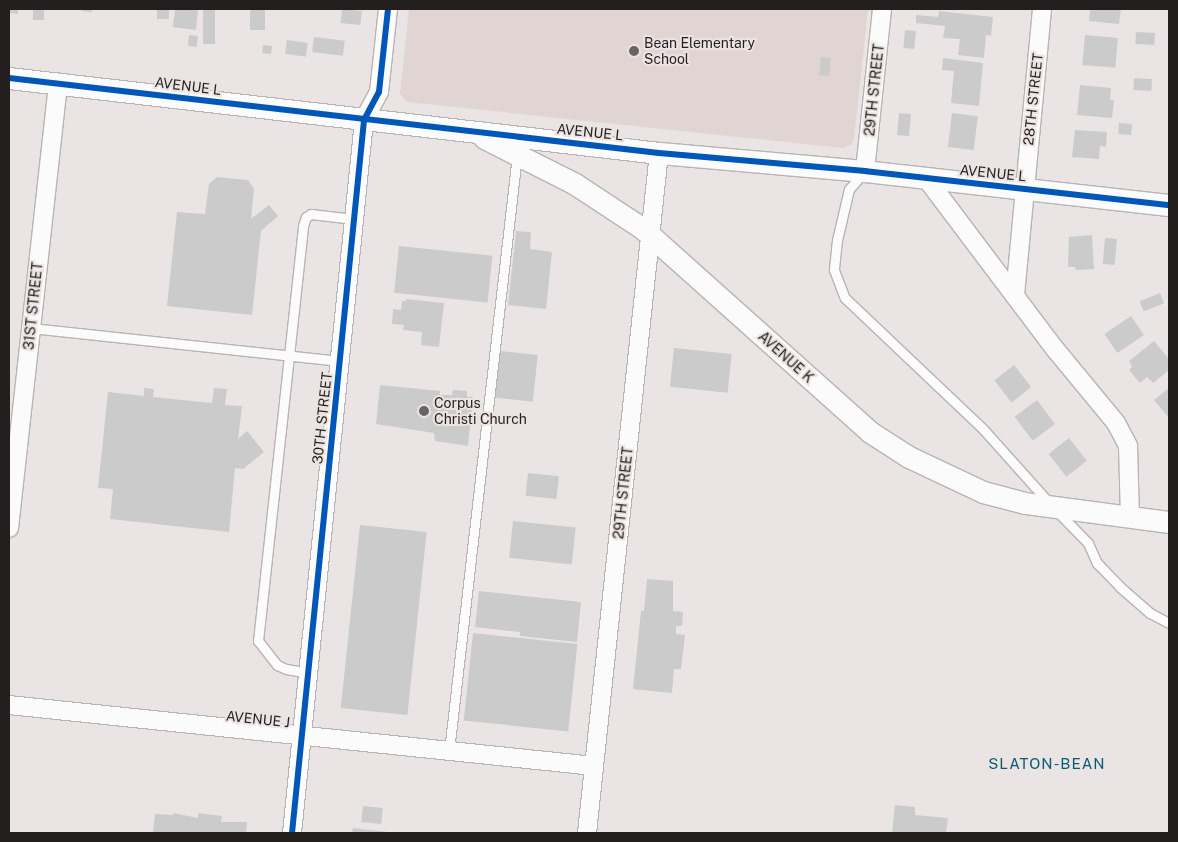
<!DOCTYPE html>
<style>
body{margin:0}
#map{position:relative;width:1178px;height:842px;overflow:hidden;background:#eae5e4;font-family:"Public Sans",sans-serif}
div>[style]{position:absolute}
.built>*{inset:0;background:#e1d5d4}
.building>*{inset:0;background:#cbcbcb;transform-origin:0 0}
.roads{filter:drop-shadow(1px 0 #b7b4b3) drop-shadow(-1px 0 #b7b4b3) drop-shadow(0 1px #b7b4b3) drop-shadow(0 -1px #b7b4b3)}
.service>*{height:9px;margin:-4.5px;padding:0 4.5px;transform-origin:4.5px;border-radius:4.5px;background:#fcfbfb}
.minor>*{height:18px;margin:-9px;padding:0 9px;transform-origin:9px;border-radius:9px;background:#fcfbfb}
.tertiary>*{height:21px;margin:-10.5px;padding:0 10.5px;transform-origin:10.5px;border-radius:10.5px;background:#fcfbfb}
.cycleway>*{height:6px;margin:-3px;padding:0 3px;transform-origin:3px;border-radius:3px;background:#0057b8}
.dots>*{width:14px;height:14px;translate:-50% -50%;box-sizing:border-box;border:2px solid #ece3e2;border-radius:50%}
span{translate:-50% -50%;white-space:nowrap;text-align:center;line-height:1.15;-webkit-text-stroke:4px #ece3e2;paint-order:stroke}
.poi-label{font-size:14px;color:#221f1e}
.left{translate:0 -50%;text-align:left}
.street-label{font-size:14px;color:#221f1e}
.neighbourhood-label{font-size:15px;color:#025d72;letter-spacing:1px}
.frame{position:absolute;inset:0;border:10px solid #221f1e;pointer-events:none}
</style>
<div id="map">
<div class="built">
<i style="clip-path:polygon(409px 9px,868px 9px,854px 139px,852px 144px,843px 148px,407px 102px,400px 94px)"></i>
</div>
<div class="building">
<i style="clip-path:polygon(9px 9px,18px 9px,18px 14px,9px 13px)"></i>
<i style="left:33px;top:9px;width:11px;height:11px"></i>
<i style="clip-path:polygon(82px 9px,92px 9px,92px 12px,82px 11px)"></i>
<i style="left:157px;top:9px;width:12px;height:10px"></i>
<i style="clip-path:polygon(175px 9px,198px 9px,196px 30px,173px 27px)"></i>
<i style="left:203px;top:9px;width:12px;height:35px"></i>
<i style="left:250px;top:9px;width:15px;height:21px"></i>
<i style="left:342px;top:9px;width:20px;height:14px;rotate:6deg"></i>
<i style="clip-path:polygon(1090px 9px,1121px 9px,1119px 24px,1089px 21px)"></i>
<i style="clip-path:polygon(939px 11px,993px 17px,991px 36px,986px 35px,984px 58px,958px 55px,960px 39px,943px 38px,945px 26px,916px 23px,916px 15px,938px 17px)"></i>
<i style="left:905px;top:30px;width:11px;height:18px;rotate:5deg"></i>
<i style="left:1136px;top:32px;width:19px;height:12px;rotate:3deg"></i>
<i style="left:189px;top:35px;width:9px;height:11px;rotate:6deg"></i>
<i style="left:1085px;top:35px;width:33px;height:30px;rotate:5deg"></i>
<i style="left:314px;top:37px;width:31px;height:15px;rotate:7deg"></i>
<i style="left:287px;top:40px;width:21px;height:14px;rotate:8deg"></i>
<i style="left:263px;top:45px;width:9px;height:8px;rotate:6deg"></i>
<i style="left:821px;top:57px;width:10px;height:18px;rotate:6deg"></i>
<i style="clip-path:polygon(943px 58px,983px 63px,979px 106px,951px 103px,954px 71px,942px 70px)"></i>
<i style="left:1134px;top:78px;width:18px;height:12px;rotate:3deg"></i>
<i style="clip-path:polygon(1080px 85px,1111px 88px,1110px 100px,1114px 100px,1112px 118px,1077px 115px)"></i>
<i style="left:899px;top:113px;width:12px;height:22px;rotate:5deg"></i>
<i style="left:952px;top:113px;width:26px;height:34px;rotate:7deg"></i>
<i style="left:1119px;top:123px;width:13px;height:11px;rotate:4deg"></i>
<i style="clip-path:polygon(1075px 130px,1107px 132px,1106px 147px,1100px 146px,1099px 159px,1072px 157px)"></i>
<i style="clip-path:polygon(217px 177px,248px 180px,254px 189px,251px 219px,269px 205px,278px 216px,261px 231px,252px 315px,167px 306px,177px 212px,205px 214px,209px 184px)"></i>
<i style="clip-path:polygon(516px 231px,531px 232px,530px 249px,552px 252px,546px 309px,508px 305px)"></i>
<i style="clip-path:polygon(1092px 235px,1094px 269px,1076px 270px,1075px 267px,1068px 267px,1069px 237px)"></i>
<i style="left:1105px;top:238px;width:12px;height:26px;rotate:5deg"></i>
<i style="left:399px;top:246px;width:94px;height:47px;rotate:6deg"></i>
<i style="left:1160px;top:293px;width:11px;height:22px;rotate:68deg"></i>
<i style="clip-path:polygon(406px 299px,444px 303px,439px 347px,421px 345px,422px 332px,403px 330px,404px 325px,392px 324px,393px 309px,401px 310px,402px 301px,406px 301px)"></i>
<i style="left:1131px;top:316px;width:23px;height:32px;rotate:56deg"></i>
<i style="clip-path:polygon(1154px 341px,1169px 359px,1169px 370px,1153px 383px,1147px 377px,1140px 383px,1129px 370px,1132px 367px,1129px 361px)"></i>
<i style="left:674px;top:348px;width:58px;height:39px;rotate:6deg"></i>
<i style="left:500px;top:351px;width:38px;height:47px;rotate:6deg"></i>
<i style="left:1014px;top:365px;width:28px;height:25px;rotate:52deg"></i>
<i style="clip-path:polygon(380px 385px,440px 391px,440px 395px,452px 395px,453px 390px,467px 391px,467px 397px,473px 397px,468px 446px,435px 441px,434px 433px,376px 424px)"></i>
<i style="clip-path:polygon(144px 388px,154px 389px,153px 397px,212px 403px,214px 388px,227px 389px,225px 405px,242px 406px,238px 439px,247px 431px,264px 452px,243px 469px,235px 468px,229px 532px,110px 519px,113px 489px,98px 488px,108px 392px,144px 396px)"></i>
<i style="clip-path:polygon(1169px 388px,1169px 416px,1168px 417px,1154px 400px)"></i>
<i style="left:1037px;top:400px;width:30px;height:28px;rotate:53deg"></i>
<i style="left:1069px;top:438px;width:29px;height:26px;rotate:52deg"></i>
<i style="left:528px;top:473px;width:31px;height:23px;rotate:6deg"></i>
<i style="left:513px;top:521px;width:63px;height:37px;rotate:6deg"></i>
<i style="left:360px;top:525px;width:67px;height:184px;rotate:6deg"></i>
<i style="clip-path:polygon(647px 579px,673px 581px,673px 611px,683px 612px,682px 626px,676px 626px,676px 634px,685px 635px,681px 669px,674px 669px,672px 693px,633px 689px,641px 611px,644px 611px)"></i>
<i style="clip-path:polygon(479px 591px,581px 602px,577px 642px,520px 636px,520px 632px,475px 627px)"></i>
<i style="left:473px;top:633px;width:105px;height:88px;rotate:6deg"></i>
<i style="clip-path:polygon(895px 805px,915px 807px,915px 815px,948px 818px,946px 833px,892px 833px)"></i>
<i style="left:363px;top:806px;width:20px;height:16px;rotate:6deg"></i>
<i style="clip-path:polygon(173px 813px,198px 818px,198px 813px,222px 816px,221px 822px,247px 822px,246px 833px,153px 833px,155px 814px,173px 815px)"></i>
<i style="clip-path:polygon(353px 828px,388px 832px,388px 833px,352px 833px)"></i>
</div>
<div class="roads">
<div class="service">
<i style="left:864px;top:172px;width:23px;rotate:131deg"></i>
<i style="left:849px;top:189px;width:52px;rotate:103.2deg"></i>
<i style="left:837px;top:240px;width:30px;rotate:96deg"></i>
<i style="left:834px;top:270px;width:30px;rotate:69deg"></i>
<i style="left:845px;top:298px;width:190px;rotate:43.5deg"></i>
<i style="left:983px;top:429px;width:105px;rotate:48.1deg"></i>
<i style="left:1053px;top:507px;width:50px;rotate:45.8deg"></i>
<i style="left:1088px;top:543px;width:22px;rotate:66deg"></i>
<i style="left:1097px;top:563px;width:33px;rotate:46deg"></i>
<i style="left:1120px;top:587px;width:40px;rotate:41deg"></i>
<i style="left:1150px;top:613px;width:21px;rotate:28deg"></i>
<i style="left:31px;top:328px;width:311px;rotate:6.1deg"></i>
<i style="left:309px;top:673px;width:23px;rotate:-170deg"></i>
<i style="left:286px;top:669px;width:10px;rotate:-156deg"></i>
<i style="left:277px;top:665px;width:31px;rotate:-128deg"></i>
<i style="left:258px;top:641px;width:417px;rotate:-83.8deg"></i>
<i style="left:303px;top:226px;width:9px;rotate:-72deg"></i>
<i style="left:306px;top:217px;width:6px;rotate:-31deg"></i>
<i style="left:311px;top:214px;width:43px;rotate:6.6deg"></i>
<i style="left:449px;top:751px;width:600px;rotate:-83.49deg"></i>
</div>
<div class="minor">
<i style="left:865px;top:171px;width:163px;rotate:-84deg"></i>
<i style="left:926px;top:178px;width:214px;rotate:53deg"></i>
<i style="left:1055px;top:349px;width:96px;rotate:50.5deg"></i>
<i style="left:1116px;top:423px;width:26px;rotate:62deg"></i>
<i style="left:1128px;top:446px;width:72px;rotate:88.4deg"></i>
<i style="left:1015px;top:295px;width:287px;rotate:-84.6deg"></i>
<i style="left:9px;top:528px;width:448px;rotate:-83.7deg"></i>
<i style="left:9px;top:705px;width:588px;rotate:5.95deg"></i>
<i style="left:292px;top:833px;width:717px;rotate:-84.23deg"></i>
<i style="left:364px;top:120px;width:32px;rotate:-62deg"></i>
<i style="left:379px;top:92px;width:83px;rotate:-83.8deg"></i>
<i style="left:587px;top:833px;width:684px;rotate:-83.96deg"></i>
</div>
<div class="tertiary">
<i style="left:9px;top:78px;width:654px;rotate:6.58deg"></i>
<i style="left:659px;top:153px;width:207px;rotate:5deg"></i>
<i style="left:865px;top:171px;width:306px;rotate:6.4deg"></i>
<i style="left:484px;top:138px;width:102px;rotate:26.8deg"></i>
<i style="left:575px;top:184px;width:80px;rotate:33.3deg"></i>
<i style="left:642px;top:228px;width:306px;rotate:41.8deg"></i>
<i style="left:870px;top:432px;width:46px;rotate:32.7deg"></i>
<i style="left:909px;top:457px;width:82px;rotate:25.3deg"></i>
<i style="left:983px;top:492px;width:43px;rotate:14.7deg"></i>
<i style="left:1025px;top:503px;width:145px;rotate:7.5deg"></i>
</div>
</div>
<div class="cycleway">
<i style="left:9px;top:78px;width:654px;rotate:6.58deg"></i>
<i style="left:659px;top:153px;width:207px;rotate:5deg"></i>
<i style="left:865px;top:171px;width:306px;rotate:6.4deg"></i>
<i style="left:292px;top:833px;width:717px;rotate:-84.23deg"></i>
<i style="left:364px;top:120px;width:32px;rotate:-62deg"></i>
<i style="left:379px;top:92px;width:83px;rotate:-83.8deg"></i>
</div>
<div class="dots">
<i style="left:634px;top:51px;background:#686463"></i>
<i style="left:424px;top:411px;background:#686463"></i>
</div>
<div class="poi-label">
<span class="left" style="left:644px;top:51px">Bean Elementary<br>School</span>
<span class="left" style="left:434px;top:411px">Corpus<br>Christi Church</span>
</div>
<div class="street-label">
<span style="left:188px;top:86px;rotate:7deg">AVENUE L</span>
<span style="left:874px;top:90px;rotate:-84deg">29TH STREET</span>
<span style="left:1033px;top:99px;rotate:-84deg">28TH STREET</span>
<span style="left:590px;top:132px;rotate:6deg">AVENUE L</span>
<span style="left:993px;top:173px;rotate:6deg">AVENUE L</span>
<span style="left:33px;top:306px;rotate:-84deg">31ST STREET</span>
<span style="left:786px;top:357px;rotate:42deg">AVENUE K</span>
<span style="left:322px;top:418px;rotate:-84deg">30TH STREET</span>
<span style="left:623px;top:493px;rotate:-84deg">29TH STREET</span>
<span style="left:258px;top:719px;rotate:6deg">AVENUE J</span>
</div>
<div class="neighbourhood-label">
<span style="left:1047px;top:764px">SLATON-BEAN</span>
</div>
<div class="frame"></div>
</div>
